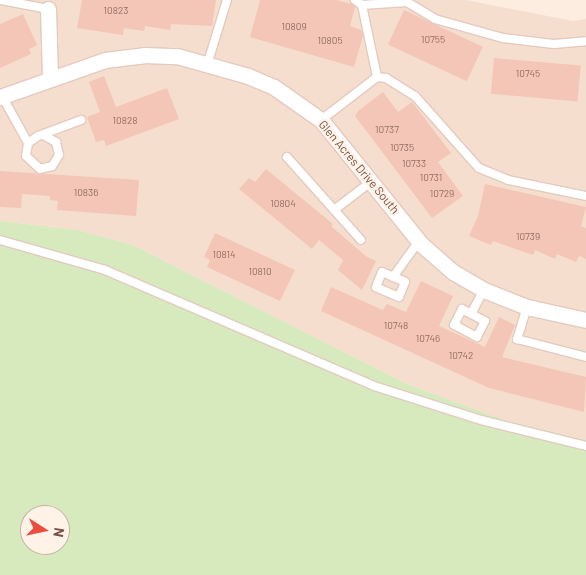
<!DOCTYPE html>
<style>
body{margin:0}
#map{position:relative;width:586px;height:575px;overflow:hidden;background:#fdede0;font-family:Barlow,sans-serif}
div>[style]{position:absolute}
.residential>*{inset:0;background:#f5dece}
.green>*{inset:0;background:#d6eabe}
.building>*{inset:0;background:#f3c6b7;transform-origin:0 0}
.roads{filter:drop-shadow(1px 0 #e3cabf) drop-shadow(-1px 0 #e3cabf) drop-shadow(0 1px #e3cabf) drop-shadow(0 -1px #e3cabf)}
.service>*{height:8px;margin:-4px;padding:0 4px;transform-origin:4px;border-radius:4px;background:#fff}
.minor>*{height:15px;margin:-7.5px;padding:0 7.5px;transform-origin:7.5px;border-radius:7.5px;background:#fff}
span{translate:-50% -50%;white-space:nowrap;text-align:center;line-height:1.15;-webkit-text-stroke:5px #fff2e7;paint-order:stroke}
.number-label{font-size:10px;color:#946e63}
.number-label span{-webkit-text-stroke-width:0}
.street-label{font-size:12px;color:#745047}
.north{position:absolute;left:20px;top:505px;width:50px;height:50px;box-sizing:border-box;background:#fff2e7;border:1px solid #c7b1a7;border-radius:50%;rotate:100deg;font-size:14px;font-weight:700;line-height:20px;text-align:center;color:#745047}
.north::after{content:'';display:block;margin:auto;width:18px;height:22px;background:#eb4e41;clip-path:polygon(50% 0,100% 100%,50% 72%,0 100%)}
</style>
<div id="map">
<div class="residential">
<i style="clip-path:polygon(0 0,466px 0,573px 21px,586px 19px,586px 440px,505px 420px,407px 384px,133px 245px,77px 230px,0 221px)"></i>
</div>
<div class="green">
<i style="clip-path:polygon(evenodd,0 221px,77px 230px,133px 245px,407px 384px,505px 420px,586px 440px,586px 575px,0 575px,0 221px,30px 515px,60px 515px,60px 545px,30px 545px,30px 515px)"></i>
</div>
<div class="building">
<i style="clip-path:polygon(82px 0,216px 0,212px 26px,171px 24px,170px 30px,145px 26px,144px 31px,124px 28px,123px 35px,77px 28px)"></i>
<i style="clip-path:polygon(260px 0,336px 0,352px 4px,355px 7px,350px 26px,361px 30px,363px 36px,354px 67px,250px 37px)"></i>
<i style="left:404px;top:10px;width:87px;height:38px;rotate:25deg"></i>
<i style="clip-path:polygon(23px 14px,37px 45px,29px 49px,31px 54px,0 68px,0 24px)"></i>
<i style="left:494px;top:58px;width:87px;height:36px;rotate:5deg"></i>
<i style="clip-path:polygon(104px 76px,116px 107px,167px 88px,179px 119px,106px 146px,104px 140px,96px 142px,87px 117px,100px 112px,89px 82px)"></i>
<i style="clip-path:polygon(383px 92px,398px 112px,412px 102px,451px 153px,438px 162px,463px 196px,432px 218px,355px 116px,358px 111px)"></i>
<i style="clip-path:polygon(266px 169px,333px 224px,331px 226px,367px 257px,376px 261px,362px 290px,338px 270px,343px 260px,319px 240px,312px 249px,239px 189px,249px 178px,255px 182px)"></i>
<i style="clip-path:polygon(0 171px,139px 180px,136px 216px,57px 210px,58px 201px,50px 200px,50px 196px,22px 194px,21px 208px,0 207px)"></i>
<i style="clip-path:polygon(485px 184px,586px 207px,581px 226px,586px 228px,586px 259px,579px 256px,576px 262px,557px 254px,555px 259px,535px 250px,533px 255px,493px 241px,491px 245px,469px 236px,478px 216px)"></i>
<i style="clip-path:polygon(215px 233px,295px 270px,280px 301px,207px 267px,210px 260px,204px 257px)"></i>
<i style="clip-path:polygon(421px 281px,453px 296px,439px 326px,485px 347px,499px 317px,515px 325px,502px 357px,586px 377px,584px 412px,489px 388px,321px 311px,331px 287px,383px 310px,387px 304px,406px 312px)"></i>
</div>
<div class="roads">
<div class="service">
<i style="left:1px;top:0;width:48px;rotate:10.8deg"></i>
<i style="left:355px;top:0;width:9px;rotate:36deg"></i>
<i style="left:362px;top:5px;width:74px;rotate:78.2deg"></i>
<i style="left:377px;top:77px;width:9px;rotate:6deg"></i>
<i style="left:386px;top:78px;width:34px;rotate:32deg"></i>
<i style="left:415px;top:96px;width:96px;rotate:48.4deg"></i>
<i style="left:479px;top:168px;width:31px;rotate:22deg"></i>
<i style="left:508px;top:180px;width:80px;rotate:11.6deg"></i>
<i style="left:362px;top:5px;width:45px;rotate:-3.8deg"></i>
<i style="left:407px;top:2px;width:33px;rotate:31deg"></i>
<i style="left:435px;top:19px;width:71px;rotate:15.6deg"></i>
<i style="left:503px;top:38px;width:51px;rotate:6.7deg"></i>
<i style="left:554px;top:44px;width:32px;rotate:-5deg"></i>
<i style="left:208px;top:62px;width:65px;rotate:-73deg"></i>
<i style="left:2px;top:96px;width:54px;rotate:61deg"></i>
<i style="left:321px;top:120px;width:71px;rotate:-37.5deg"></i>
<i style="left:45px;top:136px;width:13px;rotate:29deg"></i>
<i style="left:56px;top:142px;width:13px;rotate:77deg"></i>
<i style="left:59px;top:155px;width:13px;rotate:122deg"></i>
<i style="left:52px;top:166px;width:12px;rotate:166deg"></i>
<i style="left:40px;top:169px;width:19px;rotate:-137deg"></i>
<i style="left:26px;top:156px;width:13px;rotate:-81deg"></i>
<i style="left:28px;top:143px;width:12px;rotate:-35deg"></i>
<i style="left:38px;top:136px;width:46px;rotate:-20.4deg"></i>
<i style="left:287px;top:157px;width:111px;rotate:48.3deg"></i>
<i style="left:334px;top:210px;width:48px;rotate:-37.3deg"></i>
<i style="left:0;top:240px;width:109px;rotate:15.9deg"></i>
<i style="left:105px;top:270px;width:293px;rotate:23.3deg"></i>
<i style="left:374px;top:386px;width:112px;rotate:17.6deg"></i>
<i style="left:481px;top:420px;width:108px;rotate:13.9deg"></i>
<i style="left:382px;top:272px;width:25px;rotate:23deg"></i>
<i style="left:405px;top:282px;width:16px;rotate:112deg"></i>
<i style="left:399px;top:297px;width:25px;rotate:-157deg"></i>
<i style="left:376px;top:287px;width:16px;rotate:-68deg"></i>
<i style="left:393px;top:277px;width:44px;rotate:-54.2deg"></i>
<i style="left:527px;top:307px;width:34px;rotate:107deg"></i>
<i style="left:517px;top:339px;width:71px;rotate:14.6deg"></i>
<i style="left:462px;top:309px;width:26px;rotate:28deg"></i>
<i style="left:485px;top:321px;width:18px;rotate:117deg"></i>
<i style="left:477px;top:337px;width:26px;rotate:-152deg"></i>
<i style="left:454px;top:325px;width:18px;rotate:-63deg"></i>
<i style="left:471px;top:314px;width:27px;rotate:-62deg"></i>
</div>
<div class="minor">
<i style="left:48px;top:9px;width:69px;rotate:88.3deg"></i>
<i style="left:0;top:97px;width:111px;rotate:-19.4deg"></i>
<i style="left:105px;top:60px;width:39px;rotate:-7deg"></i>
<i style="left:144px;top:55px;width:33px;rotate:2deg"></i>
<i style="left:177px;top:56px;width:74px;rotate:15.7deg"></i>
<i style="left:248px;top:76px;width:28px;rotate:23deg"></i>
<i style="left:274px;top:87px;width:57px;rotate:35.1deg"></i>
<i style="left:321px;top:120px;width:159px;rotate:51.1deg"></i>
<i style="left:421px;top:244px;width:43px;rotate:41.2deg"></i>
<i style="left:453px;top:272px;width:36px;rotate:30deg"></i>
<i style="left:484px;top:290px;width:46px;rotate:21.6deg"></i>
<i style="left:527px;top:307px;width:60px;rotate:12.4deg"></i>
</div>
</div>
<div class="number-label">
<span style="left:116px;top:11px">10823</span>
<span style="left:294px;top:27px">10809</span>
<span style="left:433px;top:40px">10755</span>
<span style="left:330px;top:41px">10805</span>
<span style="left:528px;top:74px">10745</span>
<span style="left:125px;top:121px">10828</span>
<span style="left:387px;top:130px">10737</span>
<span style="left:402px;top:148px">10735</span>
<span style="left:414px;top:164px">10733</span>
<span style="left:431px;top:178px">10731</span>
<span style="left:86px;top:193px">10836</span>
<span style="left:442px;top:194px">10729</span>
<span style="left:283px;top:204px">10804</span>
<span style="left:528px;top:237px">10739</span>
<span style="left:224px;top:255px">10814</span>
<span style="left:260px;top:272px">10810</span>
<span style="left:396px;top:326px">10748</span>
<span style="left:428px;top:339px">10746</span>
<span style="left:461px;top:356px">10742</span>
</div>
<div class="street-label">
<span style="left:359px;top:167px;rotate:50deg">Glen Acres Drive South</span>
</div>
<div class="north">N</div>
</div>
